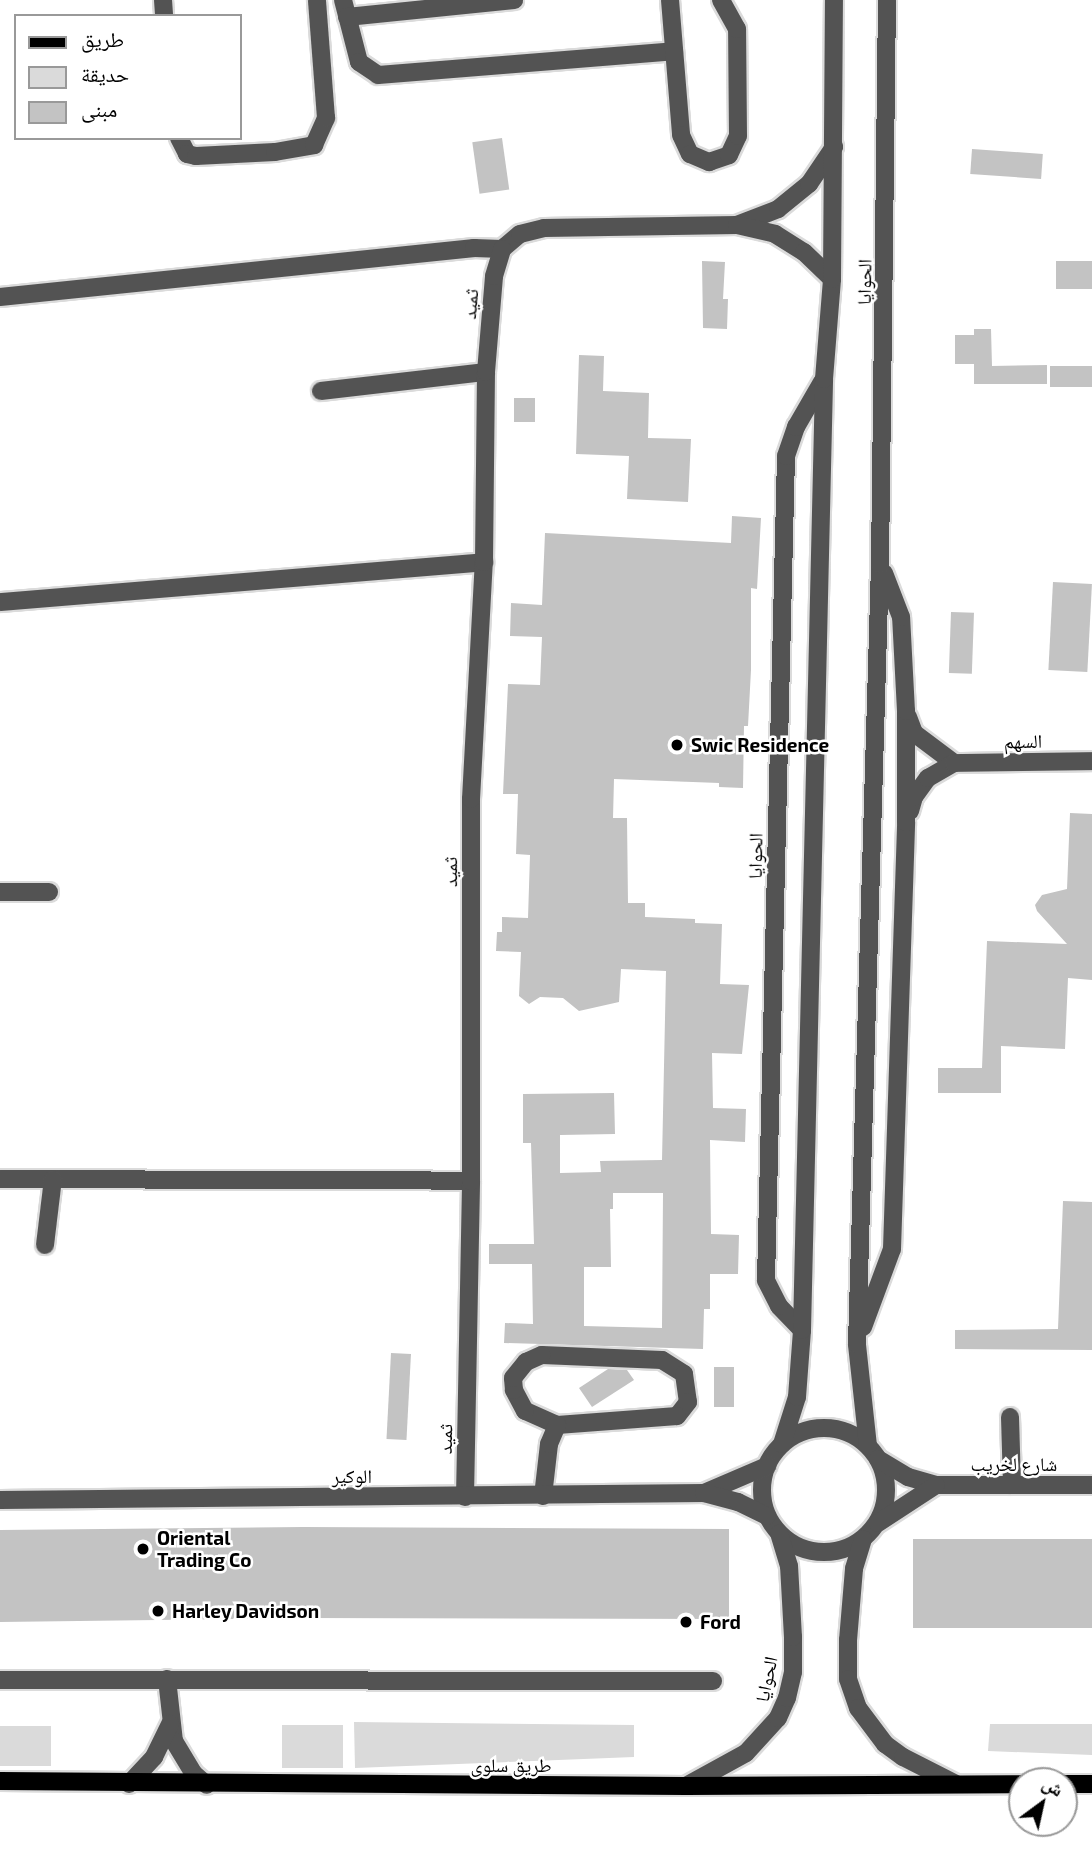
<!DOCTYPE html>
<meta charset="utf-8">
<style>
body{margin:0}
#map{position:relative;width:1092px;height:1851px;overflow:hidden;background:#fff;font-family:"Exo 2","Noto Naskh Arabic",sans-serif}
div>[style]{position:absolute}
.green>*{inset:0;background:#dadada;transform-origin:0 0}
.building>*{inset:0;background:#c3c3c3;transform-origin:0 0}
.roads{filter:drop-shadow(2px 0 #dbdbdb) drop-shadow(-2px 0 #dbdbdb) drop-shadow(0 2px #dbdbdb) drop-shadow(0 -2px #dbdbdb)}
.minor>*{height:18px;margin:-9px;padding:0 9px;transform-origin:9px;border-radius:9px;background:#535353}
.minor>.ring{margin:-9px;padding:0;box-sizing:content-box;background:none;border:18px solid #535353;border-radius:50%}
.major>*{height:18px;margin:-9px;padding:0 9px;transform-origin:9px;border-radius:9px;background:#000}
.dots>*{width:19px;height:19px;translate:-50% -50%;box-sizing:border-box;border:4px solid #fff;border-radius:50%}
span{translate:-50% -50%;white-space:nowrap;text-align:center;line-height:1.15;-webkit-text-stroke:5px #fff;paint-order:stroke}
.street-label{font-size:19px;color:#000}
.poi-label{font-size:19px;color:#000;font-weight:700}
.left{translate:0 -50%;text-align:left}
.legend{position:absolute;left:14px;top:14px;width:228px;height:126px;box-sizing:border-box;background:#fff;border:2px solid #999;margin:0;padding:9px 12px;list-style:none;font-size:21px;color:#000}
.legend li{display:flex;align-items:center;gap:14px;height:35px}
.legend b{width:35px;border:2px solid #999}
.north{position:absolute;left:1008px;top:1767px;width:70px;height:70px;box-sizing:border-box;background:#fff;border:2px solid #999;border-radius:50%;rotate:33deg;font-size:19px;font-weight:700;line-height:28px;text-align:center;color:#000}
.north::after{content:'';display:block;margin:auto;width:24px;height:32px;background:#000;clip-path:polygon(50% 0,100% 100%,50% 72%,0 100%)}
</style>
<div id="map">
<div class="green">
<i style="clip-path:polygon(354px 1722px,634px 1725px,634px 1757px,355px 1768px)"></i>
<i style="clip-path:polygon(990px 1724px,1092px 1724px,1092px 1755px,988px 1751px)"></i>
<i style="left:343px;top:1725px;width:43px;height:61px;rotate:90deg"></i>
<i style="left:0;top:1726px;width:51px;height:40px"></i>
</div>
<div class="building">
<i style="left:502px;top:138px;width:52px;height:30px;rotate:82deg"></i>
<i style="left:972px;top:149px;width:71px;height:25px;rotate:4deg"></i>
<i style="clip-path:polygon(702px 261px,725px 262px,723px 299px,728px 299px,727px 329px,703px 328px)"></i>
<i style="left:1092px;top:261px;width:28px;height:36px;rotate:90deg"></i>
<i style="clip-path:polygon(974px 329px,991px 329px,992px 366px,1047px 365px,1047px 384px,974px 384px,974px 364px,955px 364px,955px 335px,974px 335px)"></i>
<i style="clip-path:polygon(579px 355px,604px 356px,603px 391px,649px 393px,648px 438px,691px 439px,688px 502px,627px 499px,629px 456px,576px 454px)"></i>
<i style="left:1050px;top:366px;width:42px;height:21px"></i>
<i style="left:514px;top:398px;width:21px;height:24px"></i>
<i style="clip-path:polygon(evenodd,732px 516px,761px 518px,757px 589px,751px 588px,751px 670px,748px 726px,744px 726px,743px 788px,719px 787px,719px 783px,614px 779px,613px 818px,627px 818px,628px 903px,645px 903px,645px 917px,695px 919px,695px 923px,722px 924px,720px 984px,749px 985px,742px 1054px,712px 1053px,713px 1108px,746px 1109px,745px 1142px,710px 1140px,711px 1234px,739px 1235px,738px 1274px,710px 1274px,710px 1309px,704px 1309px,703px 1349px,504px 1343px,505px 1323px,533px 1324px,532px 1264px,489px 1264px,489px 1244px,534px 1244px,531px 1143px,523px 1143px,523px 1094px,614px 1093px,615px 1134px,560px 1135px,560px 1173px,601px 1172px,600px 1161px,662px 1160px,666px 971px,621px 969px,619px 1002px,579px 1011px,563px 998px,540px 997px,529px 1004px,519px 996px,521px 952px,496px 951px,497px 932px,502px 932px,502px 917px,528px 918px,530px 855px,516px 854px,518px 794px,503px 794px,508px 684px,540px 685px,542px 637px,510px 636px,511px 603px,542px 605px,545px 533px,731px 543px,732px 516px,613px 1193px,663px 1193px,662px 1328px,584px 1326px,584px 1267px,611px 1267px,610px 1209px,613px 1209px,613px 1193px)"></i>
<i style="left:1053px;top:582px;width:39px;height:88px;rotate:3deg"></i>
<i style="left:951px;top:612px;width:23px;height:61px;rotate:2deg"></i>
<i style="clip-path:polygon(1070px 813px,1092px 814px,1092px 980px,1068px 978px,1065px 1049px,1001px 1046px,1001px 1093px,938px 1093px,938px 1068px,982px 1068px,987px 941px,1067px 944px,1037px 911px,1035px 905px,1042px 895px,1067px 889px)"></i>
<i style="clip-path:polygon(1063px 1201px,1092px 1202px,1092px 1350px,955px 1349px,955px 1330px,1058px 1329px)"></i>
<i style="left:391px;top:1353px;width:20px;height:86px;rotate:3deg"></i>
<i style="left:714px;top:1367px;width:20px;height:40px"></i>
<i style="clip-path:polygon(608px 1369px,627px 1370px,634px 1380px,592px 1407px,579px 1388px)"></i>
<i style="clip-path:polygon(303px 1527px,729px 1529px,729px 1619px,305px 1618px,0 1622px,0 1530px)"></i>
<i style="left:1092px;top:1539px;width:89px;height:179px;rotate:90deg"></i>
</div>
<div class="roads">
<div class="minor">
<i style="left:163px;top:0;width:16px;rotate:86deg"></i>
<i style="left:343px;top:0;width:64px;rotate:75.5deg"></i>
<i style="left:359px;top:62px;width:23px;rotate:34deg"></i>
<i style="left:378px;top:75px;width:297px;rotate:-4.6deg"></i>
<i style="left:670px;top:0;width:135px;rotate:85.3deg"></i>
<i style="left:681px;top:135px;width:21px;rotate:65deg"></i>
<i style="left:690px;top:154px;width:21px;rotate:23deg"></i>
<i style="left:709px;top:162px;width:21px;rotate:-19deg"></i>
<i style="left:729px;top:155px;width:21px;rotate:-65deg"></i>
<i style="left:738px;top:136px;width:107px;rotate:-90.5deg"></i>
<i style="left:737px;top:29px;width:33px;rotate:-119deg"></i>
<i style="left:347px;top:17px;width:168px;rotate:-5.8deg"></i>
<i style="left:179px;top:138px;width:18px;rotate:63deg"></i>
<i style="left:187px;top:154px;width:9px;rotate:13deg"></i>
<i style="left:196px;top:156px;width:79px;rotate:-2.9deg"></i>
<i style="left:275px;top:152px;width:40px;rotate:-10deg"></i>
<i style="left:314px;top:145px;width:30px;rotate:-66deg"></i>
<i style="left:326px;top:118px;width:118px;rotate:-94.4deg"></i>
<i style="left:737px;top:225px;width:44px;rotate:-21.3deg"></i>
<i style="left:778px;top:209px;width:40px;rotate:-39deg"></i>
<i style="left:809px;top:184px;width:45px;rotate:-56deg"></i>
<i style="left:0;top:297px;width:477px;rotate:-5.9deg"></i>
<i style="left:474px;top:248px;width:28px;rotate:2deg"></i>
<i style="left:502px;top:249px;width:23px;rotate:-40deg"></i>
<i style="left:520px;top:234px;width:25px;rotate:-14deg"></i>
<i style="left:544px;top:228px;width:193px;rotate:-0.9deg"></i>
<i style="left:737px;top:225px;width:39px;rotate:13deg"></i>
<i style="left:775px;top:234px;width:34px;rotate:32deg"></i>
<i style="left:804px;top:252px;width:39px;rotate:44deg"></i>
<i style="left:321px;top:391px;width:166px;rotate:-6.6deg"></i>
<i style="left:0;top:602px;width:486px;rotate:-4.7deg"></i>
<i style="left:908px;top:717px;width:17px;rotate:69deg"></i>
<i style="left:914px;top:733px;width:50px;rotate:36.9deg"></i>
<i style="left:910px;top:811px;width:15px;rotate:-74deg"></i>
<i style="left:914px;top:797px;width:24px;rotate:-54deg"></i>
<i style="left:928px;top:778px;width:30px;rotate:-30deg"></i>
<i style="left:954px;top:763px;width:138px;rotate:-0.8deg"></i>
<i style="left:0;top:892px;width:49px"></i>
<i style="left:0;top:1179px;width:471px;rotate:0.2deg"></i>
<i style="left:45px;top:1245px;width:66px;rotate:-83.1deg"></i>
<i style="left:863px;top:1327px;width:83px;rotate:-69.6deg"></i>
<i style="left:892px;top:1249px;width:427px;rotate:-88.1deg"></i>
<i style="left:906px;top:822px;width:111px;rotate:-90deg"></i>
<i style="left:906px;top:711px;width:94px;rotate:-93deg"></i>
<i style="left:901px;top:617px;width:47px;rotate:-111.1deg"></i>
<i style="left:802px;top:1330px;width:33px;rotate:-134deg"></i>
<i style="left:779px;top:1306px;width:29px;rotate:-117deg"></i>
<i style="left:766px;top:1280px;width:824px;rotate:-88.61deg"></i>
<i style="left:786px;top:456px;width:31px;rotate:-71deg"></i>
<i style="left:796px;top:427px;width:52px;rotate:-60deg"></i>
<i style="left:542px;top:1355px;width:120px;rotate:2.4deg"></i>
<i style="left:662px;top:1360px;width:26px;rotate:32deg"></i>
<i style="left:684px;top:1374px;width:28px;rotate:82deg"></i>
<i style="left:688px;top:1402px;width:18px;rotate:128deg"></i>
<i style="left:677px;top:1416px;width:120px;rotate:175.7deg"></i>
<i style="left:557px;top:1425px;width:35px;rotate:-156deg"></i>
<i style="left:525px;top:1411px;width:24px;rotate:-118deg"></i>
<i style="left:514px;top:1390px;width:12px;rotate:-95deg"></i>
<i style="left:513px;top:1378px;width:21px;rotate:-51deg"></i>
<i style="left:526px;top:1362px;width:17px;rotate:-24deg"></i>
<i style="left:1010px;top:1417px;width:68px;rotate:88.3deg"></i>
<i class="ring" style="left:762px;top:1428px;width:106px;height:106px"></i>
<i style="left:782px;top:1444px;width:49px;rotate:-72.3deg"></i>
<i style="left:797px;top:1397px;width:67px;rotate:-85.7deg"></i>
<i style="left:802px;top:1330px;width:951px;rotate:-88.67deg"></i>
<i style="left:824px;top:379px;width:100px;rotate:-85.4deg"></i>
<i style="left:832px;top:279px;width:279px;rotate:-89.6deg"></i>
<i style="left:868px;top:1446px;width:103px;rotate:-96.2deg"></i>
<i style="left:857px;top:1344px;width:780px;rotate:-88.31deg"></i>
<i style="left:880px;top:564px;width:564px;rotate:-89.29deg"></i>
<i style="left:878px;top:1459px;width:35px;rotate:31deg"></i>
<i style="left:908px;top:1477px;width:29px;rotate:16deg"></i>
<i style="left:936px;top:1485px;width:156px"></i>
<i style="left:704px;top:1493px;width:69px;rotate:-23.2deg"></i>
<i style="left:543px;top:1496px;width:52px;rotate:-83.4deg"></i>
<i style="left:549px;top:1444px;width:21px;rotate:-67deg"></i>
<i style="left:465px;top:1497px;width:316px;rotate:-88.9deg"></i>
<i style="left:471px;top:1181px;width:382px;rotate:-90deg"></i>
<i style="left:471px;top:799px;width:237px;rotate:-86.9deg"></i>
<i style="left:484px;top:562px;width:190px;rotate:-89.4deg"></i>
<i style="left:486px;top:372px;width:96px;rotate:-85.2deg"></i>
<i style="left:494px;top:276px;width:28px;rotate:-73deg"></i>
<i style="left:0;top:1500px;width:704px;rotate:-0.57deg"></i>
<i style="left:704px;top:1493px;width:35px;rotate:15deg"></i>
<i style="left:738px;top:1502px;width:32px;rotate:26deg"></i>
<i style="left:878px;top:1523px;width:69px;rotate:-33.2deg"></i>
<i style="left:863px;top:1539px;width:31px;rotate:107deg"></i>
<i style="left:854px;top:1569px;width:71px;rotate:94.8deg"></i>
<i style="left:848px;top:1640px;width:39px;rotate:90deg"></i>
<i style="left:848px;top:1679px;width:31px;rotate:71deg"></i>
<i style="left:858px;top:1708px;width:45px;rotate:53.1deg"></i>
<i style="left:885px;top:1744px;width:22px;rotate:36deg"></i>
<i style="left:903px;top:1757px;width:59px;rotate:27deg"></i>
<i style="left:167px;top:1679px;width:62px;rotate:83.6deg"></i>
<i style="left:174px;top:1741px;width:37px;rotate:59deg"></i>
<i style="left:193px;top:1773px;width:18px;rotate:41deg"></i>
<i style="left:0;top:1680px;width:713px;rotate:0.08deg"></i>
<i style="left:129px;top:1784px;width:37px;rotate:-47deg"></i>
<i style="left:154px;top:1757px;width:37px;rotate:-64deg"></i>
<i style="left:686px;top:1786px;width:68px;rotate:-28.8deg"></i>
<i style="left:746px;top:1753px;width:47px;rotate:-47.6deg"></i>
<i style="left:778px;top:1718px;width:22px;rotate:-66deg"></i>
<i style="left:787px;top:1698px;width:27px;rotate:-77deg"></i>
<i style="left:793px;top:1672px;width:35px;rotate:-90deg"></i>
<i style="left:793px;top:1637px;width:71px;rotate:-93.2deg"></i>
<i style="left:789px;top:1566px;width:34px;rotate:-107deg"></i>
</div>
<div class="major">
<i style="left:0;top:1781px;width:686px;rotate:0.42deg"></i>
<i style="left:686px;top:1786px;width:336px;rotate:-0.3deg"></i>
<i style="left:1064px;top:1784px;width:28px"></i>
</div>
</div>
<div class="dots">
<i style="left:677px;top:745px;background:#000"></i>
<i style="left:143px;top:1549px;background:#000"></i>
<i style="left:158px;top:1611px;background:#000"></i>
<i style="left:686px;top:1622px;background:#000"></i>
</div>
<div class="street-label">
<span style="left:864px;top:282px;rotate:-89deg">الحوايا</span>
<span style="left:470px;top:304px;rotate:-85deg">ثميد</span>
<span style="left:1023px;top:741px;rotate:-1deg">السهم</span>
<span style="left:755px;top:856px;rotate:-89deg">الحوايا</span>
<span style="left:450px;top:872px;rotate:-90deg">ثميد</span>
<span style="left:445px;top:1439px;rotate:-89deg">ثميد</span>
<span style="left:1014px;top:1464px">شارع لخريب</span>
<span style="left:352px;top:1476px">الوكير</span>
<span style="left:766px;top:1679px;rotate:-78deg">الحوايا</span>
<span style="left:511px;top:1765px">طريق سلوى</span>
</div>
<div class="poi-label">
<span class="left" style="left:691px;top:745px">Swic Residence</span>
<span class="left" style="left:157px;top:1549px">Oriental<br>Trading Co</span>
<span class="left" style="left:172px;top:1611px">Harley Davidson</span>
<span class="left" style="left:700px;top:1622px">Ford</span>
</div>
<ul class="legend">
<li><b style="height:9px;background:#000"></b>طريق</li>
<li><b style="height:19px;background:#dadada"></b>حديقة</li>
<li><b style="height:19px;background:#c3c3c3"></b>مبنى</li>
</ul>
<div class="north">ش</div>
</div>
